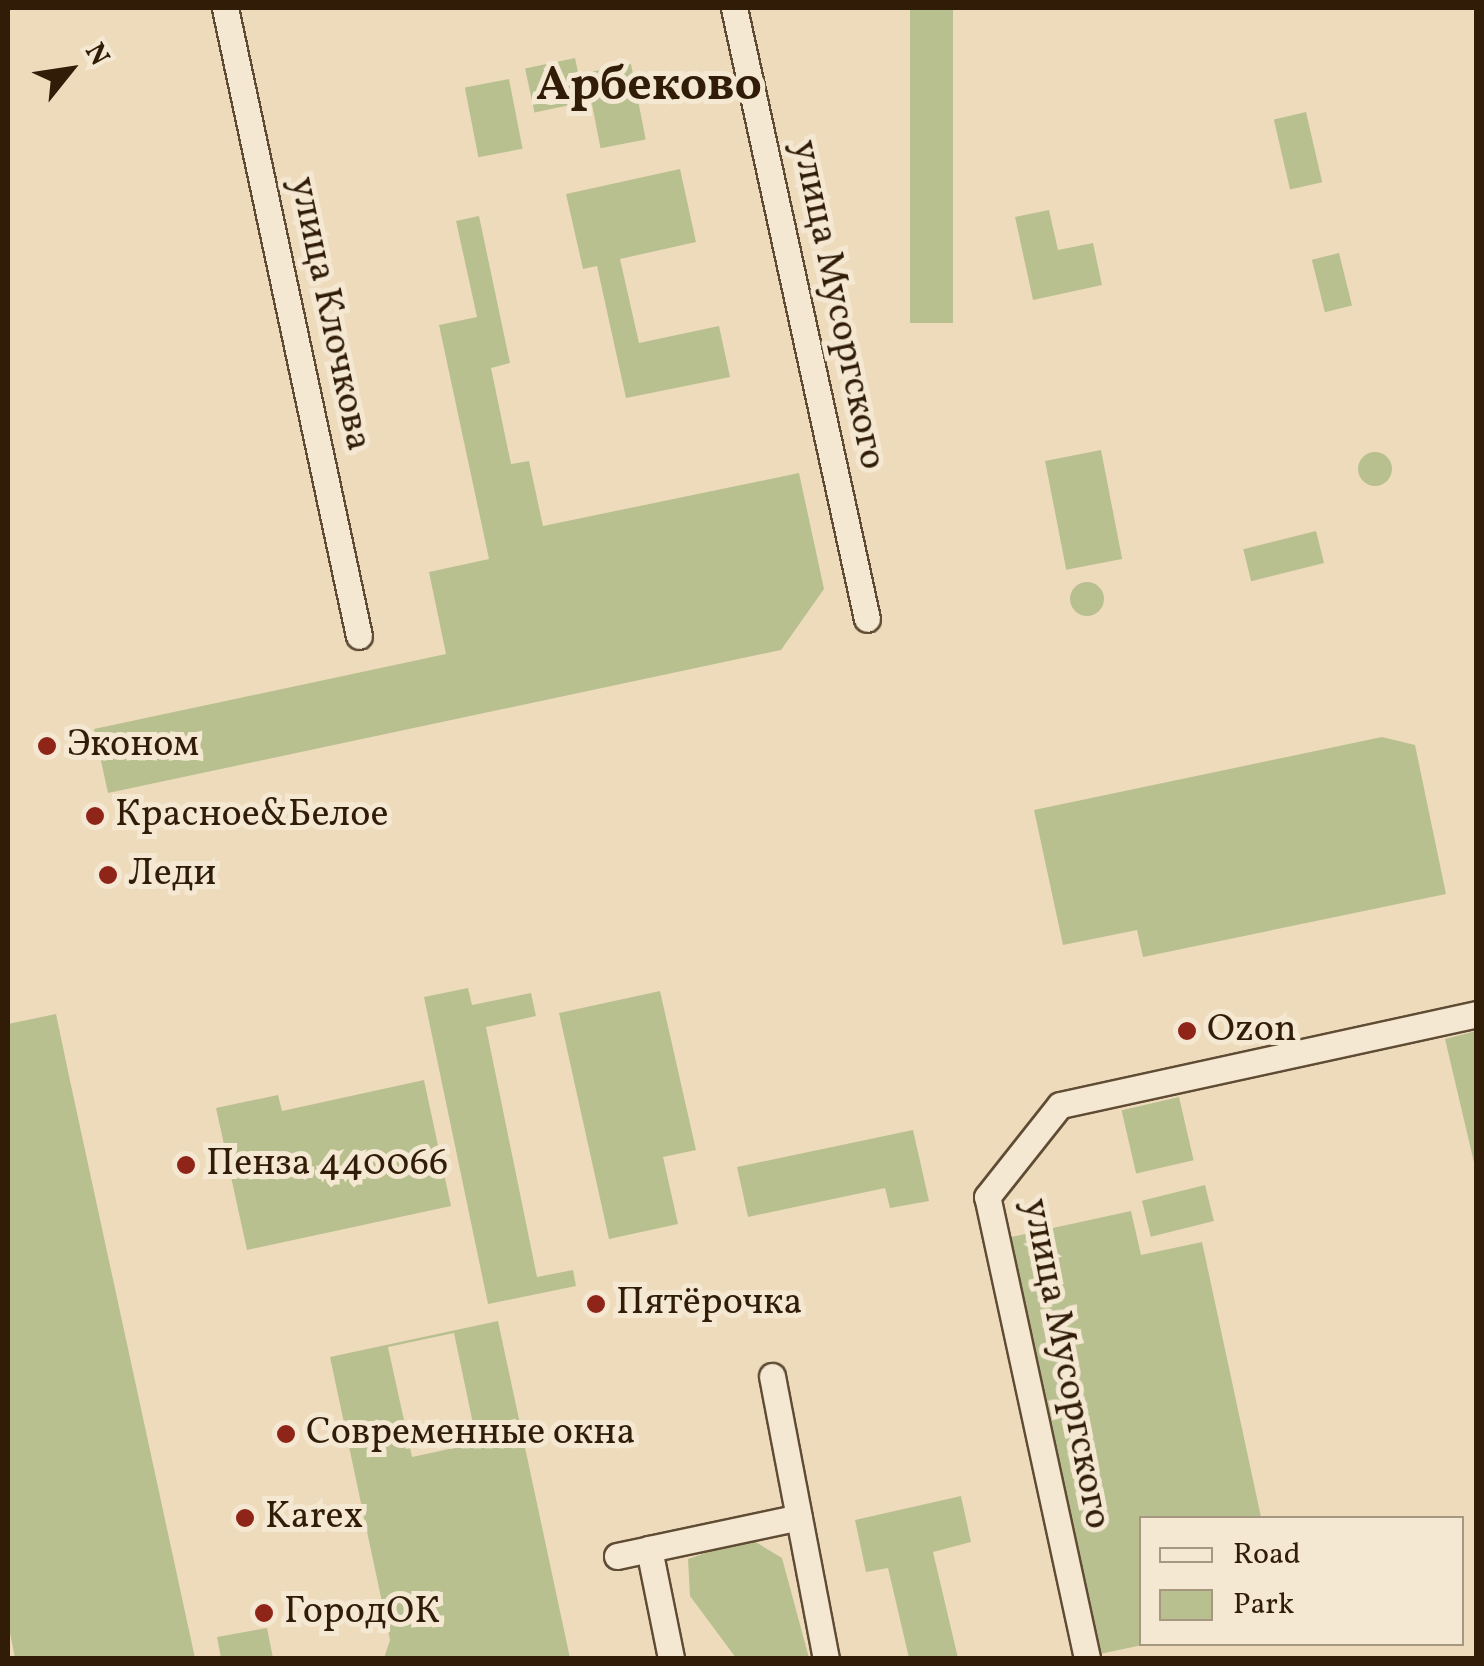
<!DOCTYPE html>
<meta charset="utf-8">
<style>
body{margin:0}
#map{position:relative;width:1484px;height:1666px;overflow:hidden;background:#eedbbc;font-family:Vollkorn,serif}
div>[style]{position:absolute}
.green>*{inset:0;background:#b9c090;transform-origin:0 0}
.round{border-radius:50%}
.roads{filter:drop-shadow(2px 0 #604c34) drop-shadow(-2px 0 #604c34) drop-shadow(0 2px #604c34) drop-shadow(0 -2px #604c34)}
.street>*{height:25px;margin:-12.5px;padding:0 12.5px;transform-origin:12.5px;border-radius:12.5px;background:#f4e8d3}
.dots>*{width:28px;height:28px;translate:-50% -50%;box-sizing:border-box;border:5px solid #f4e8d3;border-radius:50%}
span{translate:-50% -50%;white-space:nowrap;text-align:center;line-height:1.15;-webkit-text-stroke:10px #f4e8d3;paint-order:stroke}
.street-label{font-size:38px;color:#311d07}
.poi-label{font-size:38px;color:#311d07}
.left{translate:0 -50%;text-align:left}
.district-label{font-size:48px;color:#311d07;font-weight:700}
.frame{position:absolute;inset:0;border:10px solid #311d07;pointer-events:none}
.legend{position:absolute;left:1139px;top:1516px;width:325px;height:130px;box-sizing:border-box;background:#f4e8d3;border:2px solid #a69781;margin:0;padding:12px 18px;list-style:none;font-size:30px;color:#311d07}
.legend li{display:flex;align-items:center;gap:20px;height:50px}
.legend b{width:50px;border:2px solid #a69781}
.north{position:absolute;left:20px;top:20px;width:100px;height:100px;-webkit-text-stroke:8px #f4e8d3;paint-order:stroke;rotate:60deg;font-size:28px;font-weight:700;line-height:40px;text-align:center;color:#311d07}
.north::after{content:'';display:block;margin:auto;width:35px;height:45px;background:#311d07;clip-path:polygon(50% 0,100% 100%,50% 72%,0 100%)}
</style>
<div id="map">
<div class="green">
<i style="left:910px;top:8px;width:43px;height:315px"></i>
<i style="left:575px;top:58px;width:45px;height:51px;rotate:78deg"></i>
<i style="left:631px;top:64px;width:77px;height:46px;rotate:79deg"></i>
<i style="left:509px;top:79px;width:71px;height:45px;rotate:79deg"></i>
<i style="left:1306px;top:112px;width:72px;height:33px;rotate:77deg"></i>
<i style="clip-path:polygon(680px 169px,696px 242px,620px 259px,639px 343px,719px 326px,730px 377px,626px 398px,597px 266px,583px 269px,566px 194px)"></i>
<i style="clip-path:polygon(1049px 210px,1058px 250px,1093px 243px,1102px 285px,1033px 300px,1015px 217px)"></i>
<i style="clip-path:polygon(479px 216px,510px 363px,491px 368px,511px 464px,529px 461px,543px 526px,799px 473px,824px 589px,781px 650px,108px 793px,94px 729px,446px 654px,429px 572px,489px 559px,439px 325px,477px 317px,456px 221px)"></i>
<i style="left:1339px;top:253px;width:54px;height:28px;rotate:76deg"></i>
<i style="left:1101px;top:450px;width:111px;height:57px;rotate:79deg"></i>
<i class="round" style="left:1358px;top:452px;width:34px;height:34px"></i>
<i style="left:1316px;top:531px;width:33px;height:75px;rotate:76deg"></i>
<i class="round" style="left:1070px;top:582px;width:34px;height:34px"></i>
<i style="clip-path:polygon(1382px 737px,1415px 745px,1446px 894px,1143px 957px,1137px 930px,1063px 945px,1034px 810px)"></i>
<i style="clip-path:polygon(468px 988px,472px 1005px,531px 993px,536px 1016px,486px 1027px,537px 1277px,573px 1270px,576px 1286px,488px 1304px,424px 997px)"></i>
<i style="clip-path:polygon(660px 991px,696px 1150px,663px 1157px,678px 1224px,609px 1239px,559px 1013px)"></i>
<i style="clip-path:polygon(56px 1014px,69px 1076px,195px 1658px,15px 1658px,8px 1623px,8px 1024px)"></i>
<i style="clip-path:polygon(1476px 1031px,1476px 1171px,1445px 1039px)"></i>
<i style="clip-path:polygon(424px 1080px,451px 1206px,247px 1250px,216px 1108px,278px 1095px,282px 1111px)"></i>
<i style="left:1179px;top:1097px;width:65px;height:59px;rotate:77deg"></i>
<i style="clip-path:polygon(913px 1130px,929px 1201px,890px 1208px,885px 1188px,748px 1217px,737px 1167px)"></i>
<i style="left:1205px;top:1185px;width:37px;height:65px;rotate:76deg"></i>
<i style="clip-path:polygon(1131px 1211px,1141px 1255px,1202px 1242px,1261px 1517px,1142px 1518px,1147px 1644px,1100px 1654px,1011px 1237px)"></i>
<i style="clip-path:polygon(evenodd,498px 1321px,570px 1658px,384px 1658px,390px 1640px,330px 1357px,498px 1321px,454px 1333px,477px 1443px,412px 1457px,388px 1347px,454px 1333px)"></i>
<i style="clip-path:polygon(961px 1496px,971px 1542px,933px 1552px,958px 1658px,909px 1658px,888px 1568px,866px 1572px,855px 1520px)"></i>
<i style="clip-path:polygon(749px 1538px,782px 1558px,809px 1658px,736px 1658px,690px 1596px,688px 1559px)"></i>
<i style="clip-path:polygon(267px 1628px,273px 1658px,221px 1658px,217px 1637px)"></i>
</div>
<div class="roads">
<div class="street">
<i style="left:225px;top:8px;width:642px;rotate:77.96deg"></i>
<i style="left:734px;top:8px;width:625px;rotate:77.72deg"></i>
<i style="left:772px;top:1376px;width:287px;rotate:79.2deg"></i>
<i style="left:649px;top:1549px;width:153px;rotate:-12deg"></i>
<i style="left:617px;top:1556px;width:33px;rotate:-12deg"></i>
<i style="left:649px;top:1549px;width:111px;rotate:78.6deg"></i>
<i style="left:1087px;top:1658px;width:472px;rotate:-102.2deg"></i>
<i style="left:987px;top:1197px;width:117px;rotate:-51.6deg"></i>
<i style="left:1060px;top:1105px;width:426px;rotate:-12.3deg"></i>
</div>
</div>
<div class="dots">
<i style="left:47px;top:746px;background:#8f2418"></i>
<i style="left:95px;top:816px;background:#8f2418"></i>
<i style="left:108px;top:875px;background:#8f2418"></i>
<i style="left:1187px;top:1031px;background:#8f2418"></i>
<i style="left:186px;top:1165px;background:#8f2418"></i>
<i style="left:596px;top:1304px;background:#8f2418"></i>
<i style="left:286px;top:1434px;background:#8f2418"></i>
<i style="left:245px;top:1518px;background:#8f2418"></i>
<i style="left:264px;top:1613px;background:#8f2418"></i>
</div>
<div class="street-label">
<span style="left:837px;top:305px;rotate:78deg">улица Мусоргского</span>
<span style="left:329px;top:314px;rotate:78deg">улица Клочкова</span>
<span style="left:1065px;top:1364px;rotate:79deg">улица Мусоргского</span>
</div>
<div class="poi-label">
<span class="left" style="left:67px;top:746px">Эконом</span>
<span class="left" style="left:115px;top:816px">Красное&amp;Белое</span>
<span class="left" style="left:128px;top:875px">Леди</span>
<span class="left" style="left:1207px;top:1031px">Ozon</span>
<span class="left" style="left:206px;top:1165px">Пенза 440066</span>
<span class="left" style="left:616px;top:1304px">Пятёрочка</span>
<span class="left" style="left:306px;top:1434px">Современные окна</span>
<span class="left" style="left:265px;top:1518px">Karex</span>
<span class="left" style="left:284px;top:1613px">ГородОК</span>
</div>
<div class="district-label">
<span style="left:649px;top:87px">Арбеково</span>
</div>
<div class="frame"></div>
<ul class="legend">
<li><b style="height:12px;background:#f4e8d3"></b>Road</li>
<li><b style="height:28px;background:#b9c090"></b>Park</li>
</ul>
<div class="north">N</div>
</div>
